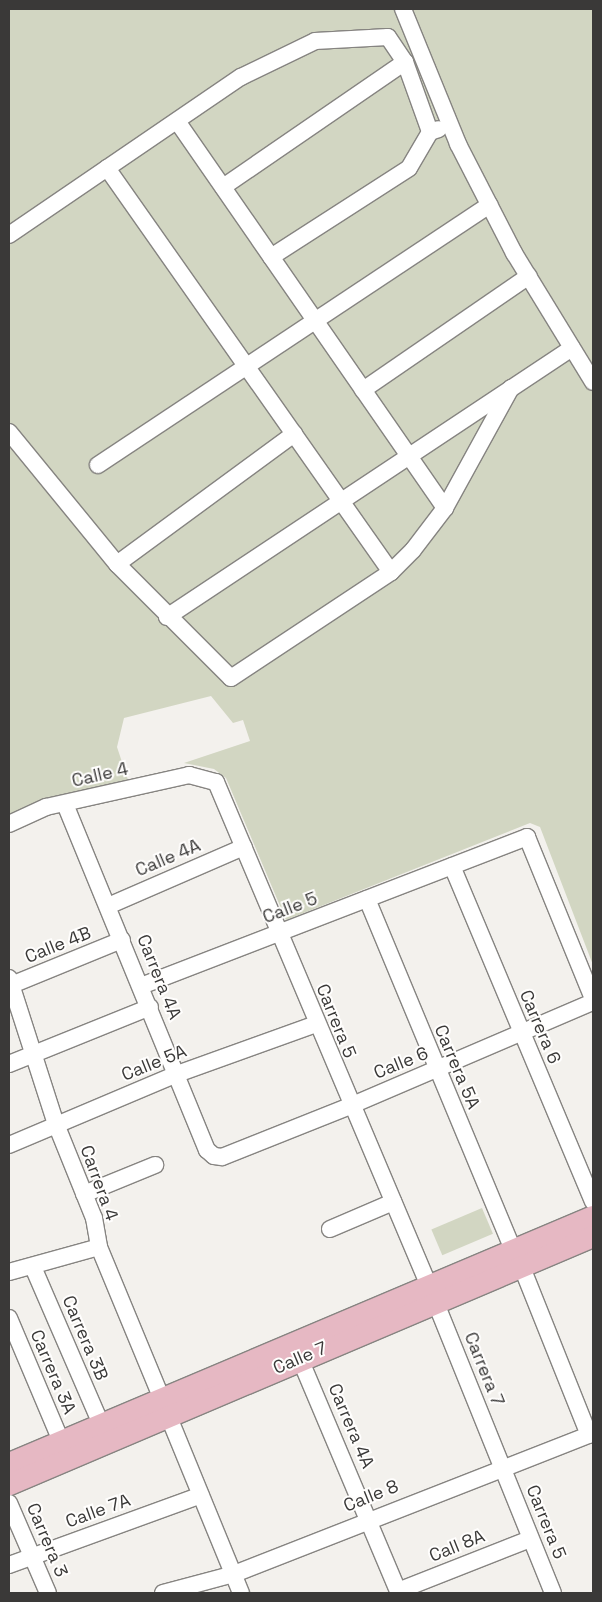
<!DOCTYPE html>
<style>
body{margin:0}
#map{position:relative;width:602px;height:1602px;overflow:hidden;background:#f3f1ed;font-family:"Space Grotesk",sans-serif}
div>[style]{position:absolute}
.green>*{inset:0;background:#d2d6c2;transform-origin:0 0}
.roads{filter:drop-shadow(1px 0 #868481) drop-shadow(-1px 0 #868481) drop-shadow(0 1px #868481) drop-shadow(0 -1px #868481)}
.minor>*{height:16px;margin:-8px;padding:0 8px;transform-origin:8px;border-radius:8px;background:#fff}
.major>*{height:21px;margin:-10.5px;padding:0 10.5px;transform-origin:10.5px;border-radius:10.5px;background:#e6b8c3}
span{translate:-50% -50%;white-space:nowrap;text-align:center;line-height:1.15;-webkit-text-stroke:4px #fffefd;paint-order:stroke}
.street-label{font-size:18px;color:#3a3938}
.frame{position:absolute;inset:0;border:10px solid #3a3938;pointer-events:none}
</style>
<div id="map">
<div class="green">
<i style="clip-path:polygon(9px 9px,593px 9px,593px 965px,540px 827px,530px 823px,286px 920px,226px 778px,214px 769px,184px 763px,250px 741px,243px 720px,233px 723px,211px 696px,124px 718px,117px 747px,130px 786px,38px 801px,9px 815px)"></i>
<i style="left:482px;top:1208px;width:28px;height:55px;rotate:67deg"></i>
</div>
<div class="roads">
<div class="minor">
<i style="left:403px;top:9px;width:146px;rotate:67.8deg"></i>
<i style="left:458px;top:144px;width:123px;rotate:62.8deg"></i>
<i style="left:514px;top:253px;width:151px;rotate:58.5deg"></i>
<i style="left:177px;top:121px;width:471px;rotate:55.3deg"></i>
<i style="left:107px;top:168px;width:494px;rotate:54.9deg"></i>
<i style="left:223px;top:187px;width:221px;rotate:-34.5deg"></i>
<i style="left:9px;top:235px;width:281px;rotate:-34.3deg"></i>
<i style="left:241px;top:77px;width:82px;rotate:-25.9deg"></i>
<i style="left:315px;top:41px;width:73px;rotate:-3.1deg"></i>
<i style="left:388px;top:37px;width:30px;rotate:56deg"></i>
<i style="left:405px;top:62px;width:74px;rotate:70.3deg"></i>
<i style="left:271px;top:257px;width:164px;rotate:-32.8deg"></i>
<i style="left:409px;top:168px;width:42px;rotate:-59.7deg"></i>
<i style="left:430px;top:132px;width:9px;rotate:-18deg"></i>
<i style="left:363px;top:390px;width:201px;rotate:-34.5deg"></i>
<i style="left:9px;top:432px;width:171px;rotate:50.7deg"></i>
<i style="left:117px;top:564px;width:161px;rotate:45deg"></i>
<i style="left:231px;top:678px;width:192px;rotate:-33.5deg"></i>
<i style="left:391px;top:572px;width:31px;rotate:-45deg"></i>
<i style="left:413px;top:550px;width:53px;rotate:-52.7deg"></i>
<i style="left:445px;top:508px;width:137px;rotate:-61.2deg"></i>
<i style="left:98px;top:465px;width:470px;rotate:-33.6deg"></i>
<i style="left:117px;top:564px;width:220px;rotate:-36.3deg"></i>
<i style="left:167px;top:617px;width:486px;rotate:-33.6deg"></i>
<i style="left:65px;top:804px;width:374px;rotate:67.7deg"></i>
<i style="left:207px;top:1150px;width:9px;rotate:41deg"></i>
<i style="left:214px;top:1156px;width:8px;rotate:7deg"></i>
<i style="left:222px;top:1157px;width:138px;rotate:-21.7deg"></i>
<i style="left:350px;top:1106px;width:264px;rotate:-23.2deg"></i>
<i style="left:9px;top:824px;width:41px;rotate:-24.7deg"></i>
<i style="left:46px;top:807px;width:147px;rotate:-12.6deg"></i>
<i style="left:189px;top:775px;width:28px;rotate:15deg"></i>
<i style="left:216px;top:782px;width:547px;rotate:67.09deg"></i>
<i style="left:429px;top:1286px;width:331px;rotate:68deg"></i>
<i style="left:452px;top:866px;width:364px;rotate:67.2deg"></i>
<i style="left:367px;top:899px;width:380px;rotate:67.4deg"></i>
<i style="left:108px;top:906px;width:148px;rotate:-23.5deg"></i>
<i style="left:9px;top:978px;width:153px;rotate:72.2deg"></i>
<i style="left:56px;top:1124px;width:101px;rotate:68deg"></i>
<i style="left:94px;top:1218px;width:29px;rotate:80deg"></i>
<i style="left:99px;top:1247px;width:165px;rotate:67.5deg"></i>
<i style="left:9px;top:986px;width:122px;rotate:-22.2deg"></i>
<i style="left:141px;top:986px;width:414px;rotate:-21.1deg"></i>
<i style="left:527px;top:837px;width:175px;rotate:67.8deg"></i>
<i style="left:9px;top:1064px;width:152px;rotate:-22deg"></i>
<i style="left:9px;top:1145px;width:182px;rotate:-22.9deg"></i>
<i style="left:177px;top:1074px;width:148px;rotate:-19.8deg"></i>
<i style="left:84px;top:1194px;width:77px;rotate:-22.2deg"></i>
<i style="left:330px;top:1229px;width:69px;rotate:-23.2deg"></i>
<i style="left:521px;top:1265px;width:183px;rotate:68.2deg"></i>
<i style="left:33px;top:1267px;width:171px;rotate:66.6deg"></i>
<i style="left:9px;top:1272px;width:93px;rotate:-15.5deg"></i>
<i style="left:9px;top:1318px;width:134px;rotate:67.1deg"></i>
<i style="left:300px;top:1359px;width:254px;rotate:67.1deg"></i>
<i style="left:168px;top:1415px;width:192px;rotate:67.7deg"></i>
<i style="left:9px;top:1503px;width:98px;rotate:66.6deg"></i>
<i style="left:9px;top:1565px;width:204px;rotate:-20deg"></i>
<i style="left:398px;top:1591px;width:142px;rotate:-21.5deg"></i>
<i style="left:163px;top:1593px;width:73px;rotate:-15deg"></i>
<i style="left:234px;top:1574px;width:386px;rotate:-21.4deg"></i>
</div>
<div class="major">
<i style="left:9px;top:1463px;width:634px;rotate:-22.93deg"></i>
<i style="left:9px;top:1484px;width:634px;rotate:-23.01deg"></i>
</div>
</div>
<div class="street-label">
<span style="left:100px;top:775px;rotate:-13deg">Calle 4</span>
<span style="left:168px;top:858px;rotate:-23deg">Calle 4A</span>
<span style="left:290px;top:908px;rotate:-21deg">Calle 5</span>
<span style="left:58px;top:945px;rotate:-22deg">Calle 4B</span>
<span style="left:159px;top:977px;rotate:68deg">Carrera 4A</span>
<span style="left:336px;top:1021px;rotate:68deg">Carrera 5</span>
<span style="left:540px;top:1027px;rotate:67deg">Carrera 6</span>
<span style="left:154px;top:1063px;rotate:-22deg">Calle 5A</span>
<span style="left:401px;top:1063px;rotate:-22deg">Calle 6</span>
<span style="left:457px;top:1067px;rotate:67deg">Carrera 5A</span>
<span style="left:99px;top:1183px;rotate:70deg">Carrera 4</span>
<span style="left:85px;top:1338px;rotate:67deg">Carrera 3B</span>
<span style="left:300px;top:1358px;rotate:-23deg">Calle 7</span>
<span style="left:484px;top:1369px;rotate:68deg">Carrera 7</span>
<span style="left:53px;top:1372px;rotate:67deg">Carrera 3A</span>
<span style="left:351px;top:1426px;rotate:67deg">Carrera 4A</span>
<span style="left:371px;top:1496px;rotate:-22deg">Calle 8</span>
<span style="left:98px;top:1511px;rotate:-20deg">Calle 7A</span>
<span style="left:546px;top:1522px;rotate:68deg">Carrera 5</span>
<span style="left:47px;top:1540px;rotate:67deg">Carrera 3</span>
<span style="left:457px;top:1546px;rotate:-22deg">Call 8A</span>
</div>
<div class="frame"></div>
</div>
